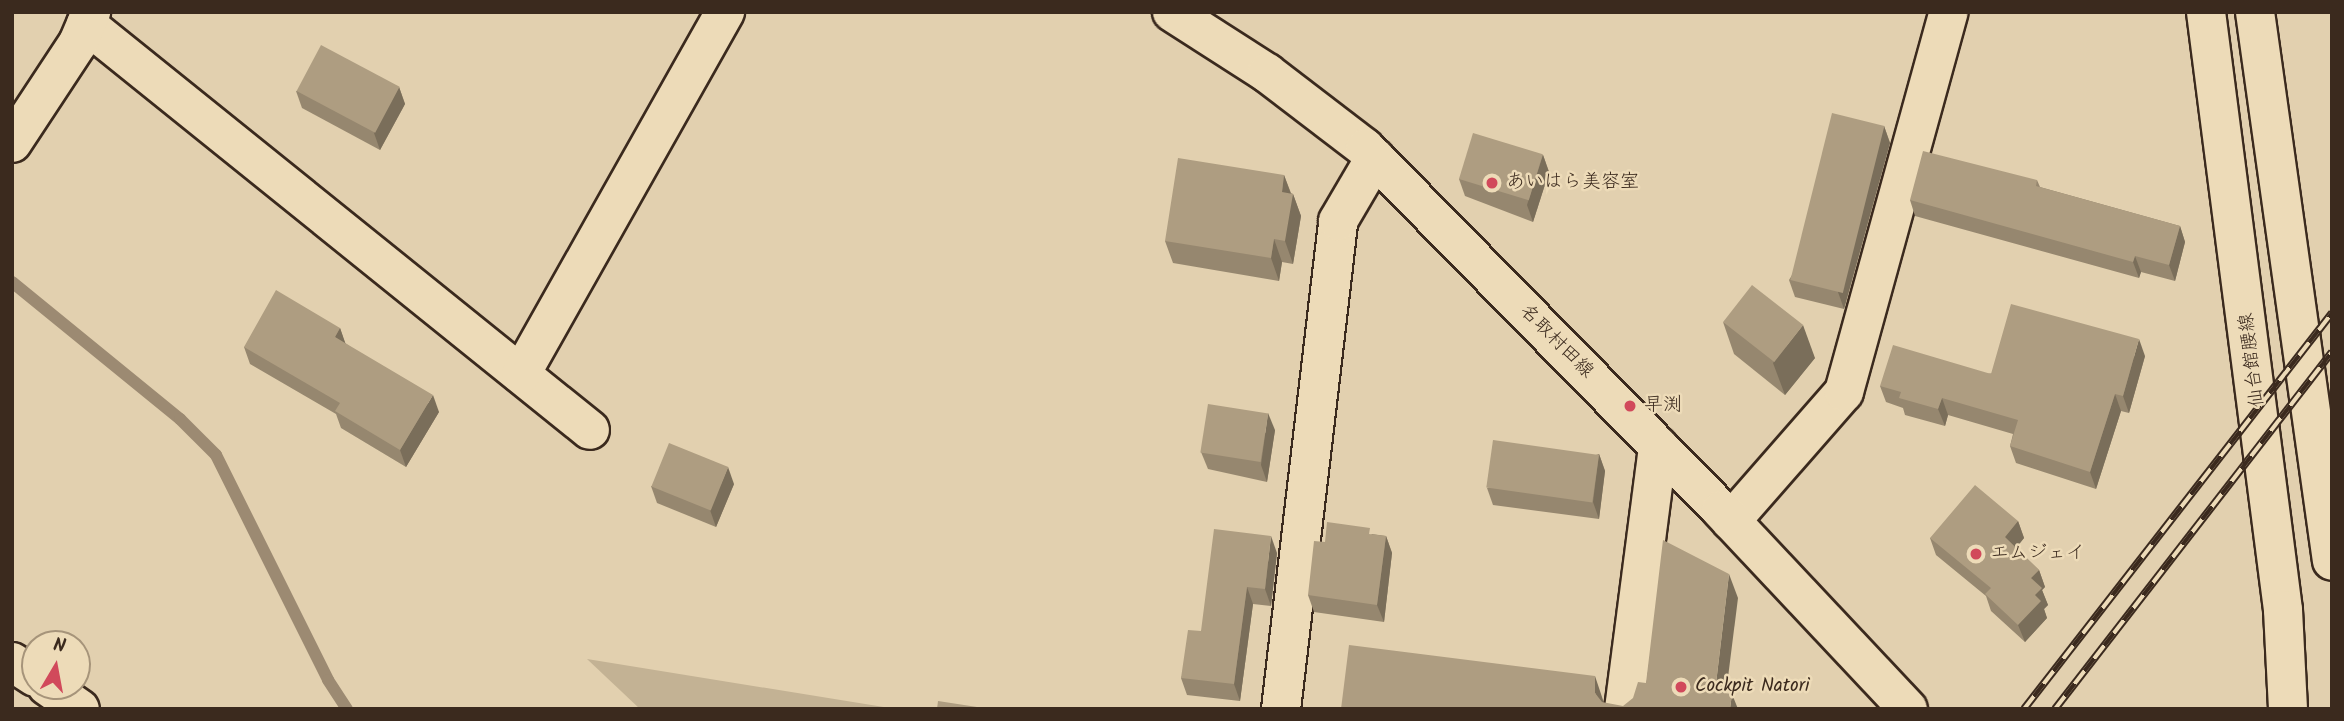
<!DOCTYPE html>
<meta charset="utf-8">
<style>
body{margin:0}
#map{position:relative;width:2344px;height:721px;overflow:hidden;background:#e2d0af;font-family:Kalam,"Klee One",sans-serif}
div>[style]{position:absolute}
.green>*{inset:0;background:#c3b294}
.stream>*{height:12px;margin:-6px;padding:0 6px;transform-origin:6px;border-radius:6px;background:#9c8a72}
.roads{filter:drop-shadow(2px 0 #3b2a1e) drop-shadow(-2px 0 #3b2a1e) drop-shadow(0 2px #3b2a1e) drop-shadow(0 -2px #3b2a1e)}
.street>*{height:38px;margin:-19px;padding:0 19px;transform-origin:19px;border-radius:19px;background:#eddbb8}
.secondary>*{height:38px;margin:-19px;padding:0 19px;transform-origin:19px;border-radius:19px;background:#eddbb8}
.rail>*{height:8px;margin-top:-4px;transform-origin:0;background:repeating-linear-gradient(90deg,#eddbb8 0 16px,#3b2a1e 0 32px);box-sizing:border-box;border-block:2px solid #3b2a1e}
.wall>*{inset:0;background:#96876f}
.shaded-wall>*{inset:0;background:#7a6e5a}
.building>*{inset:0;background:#ae9d81;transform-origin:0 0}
.dots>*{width:19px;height:19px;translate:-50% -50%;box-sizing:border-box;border:4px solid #eddbb8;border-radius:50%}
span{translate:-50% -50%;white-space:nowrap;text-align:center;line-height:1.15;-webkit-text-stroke:5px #eddbb8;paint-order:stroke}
.poi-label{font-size:19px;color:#3b2a1e}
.left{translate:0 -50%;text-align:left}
.street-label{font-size:19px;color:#3b2a1e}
.frame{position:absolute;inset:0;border:14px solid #3b2a1e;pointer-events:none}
.north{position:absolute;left:21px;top:630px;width:70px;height:70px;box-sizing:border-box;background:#eddbb8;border:2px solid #a6947a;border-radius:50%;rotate:10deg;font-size:19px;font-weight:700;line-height:28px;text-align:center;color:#3b2a1e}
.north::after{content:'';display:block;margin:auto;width:24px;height:32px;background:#d1495b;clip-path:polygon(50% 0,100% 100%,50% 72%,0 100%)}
</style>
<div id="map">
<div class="green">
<i style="clip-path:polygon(587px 659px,896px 709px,640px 709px)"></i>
</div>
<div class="stream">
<i style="left:12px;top:282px;width:217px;rotate:39.2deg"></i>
<i style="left:180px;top:419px;width:51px;rotate:45deg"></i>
<i style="left:216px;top:455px;width:251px;rotate:63.5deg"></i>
<i style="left:328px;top:680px;width:35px;rotate:57deg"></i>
</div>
<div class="roads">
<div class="street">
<i style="left:86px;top:24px;width:647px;rotate:38.85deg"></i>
<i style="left:12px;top:143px;width:120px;rotate:-56.6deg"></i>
<i style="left:78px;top:43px;width:34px;rotate:-67deg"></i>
<i style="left:521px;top:374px;width:416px;rotate:-60.6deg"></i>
<i style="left:1731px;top:521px;width:171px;rotate:-48.8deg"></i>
<i style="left:1844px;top:392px;width:394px;rotate:-74.6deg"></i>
<i style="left:12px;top:662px;width:27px;rotate:33deg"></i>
<i style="left:47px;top:686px;width:40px;rotate:34.9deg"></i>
<i style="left:1281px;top:709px;width:491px;rotate:-83.3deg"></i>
<i style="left:1338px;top:221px;width:73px;rotate:-59.6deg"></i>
<i style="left:1624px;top:709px;width:265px;rotate:-82.6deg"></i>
</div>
<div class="secondary">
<i style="left:1172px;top:12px;width:113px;rotate:32.7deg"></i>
<i style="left:1267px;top:73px;width:123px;rotate:37.4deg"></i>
<i style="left:1365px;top:148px;width:508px;rotate:45.48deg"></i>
<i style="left:1721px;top:510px;width:273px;rotate:46.8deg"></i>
<i style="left:2206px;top:12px;width:603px;rotate:82.66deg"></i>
<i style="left:2283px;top:610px;width:99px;rotate:87.1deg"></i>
<i style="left:2255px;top:12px;width:554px;rotate:82.02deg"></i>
</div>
</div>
<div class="rail">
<i style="left:2024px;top:709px;width:502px;rotate:-52.13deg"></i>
<i style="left:2055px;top:709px;width:452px;rotate:-52.2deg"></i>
</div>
<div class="wall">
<i style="clip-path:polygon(399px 87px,405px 104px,380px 150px,302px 108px,296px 91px)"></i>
<i style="clip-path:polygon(1884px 126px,1890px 143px,1844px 309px,1795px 297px,1789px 280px)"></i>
<i style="clip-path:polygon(1543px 155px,1549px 172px,1533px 222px,1465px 196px,1459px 179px)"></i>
<i style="clip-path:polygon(1284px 175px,1291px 193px,1293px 194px,1301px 216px,1293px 264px,1282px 262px,1279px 281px,1173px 263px,1165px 241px)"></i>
<i style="clip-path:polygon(2037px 180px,2040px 187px,2180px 226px,2185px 242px,2175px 281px,2141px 272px,2139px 278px,1915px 216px,1910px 200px)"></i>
<i style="clip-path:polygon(1723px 322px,1815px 358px,1785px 395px,1734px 354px)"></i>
<i style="clip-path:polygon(340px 328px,345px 343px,439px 412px,406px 467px,341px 428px,336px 414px,250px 364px,244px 347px)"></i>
<i style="clip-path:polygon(2145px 356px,2129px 413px,2121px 411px,2096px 489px,2016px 463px,2010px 446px,2013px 434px,1948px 415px,1945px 426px,1905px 415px,1903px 408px,1886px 402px,1880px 386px)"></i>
<i style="clip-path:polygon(1275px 430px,1267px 482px,1208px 469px,1201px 452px)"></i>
<i style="clip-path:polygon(1599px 454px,1605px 471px,1599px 519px,1493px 505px,1487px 488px)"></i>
<i style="clip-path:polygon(734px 484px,716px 527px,657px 503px,651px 486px)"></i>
<i style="clip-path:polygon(2018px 521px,2024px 538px,2016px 548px,2039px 570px,2045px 587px,2042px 590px,2048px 605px,2044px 609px,2047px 618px,2025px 642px,1991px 611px,1986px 596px,1936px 555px,1930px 538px)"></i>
<i style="clip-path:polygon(1372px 534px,1386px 536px,1392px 553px,1384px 622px,1314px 612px,1308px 595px)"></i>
<i style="clip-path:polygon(1277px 553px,1271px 606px,1253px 604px,1240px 701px,1187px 695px,1181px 678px,1201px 631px)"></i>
</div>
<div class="shaded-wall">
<i style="clip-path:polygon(399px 87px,405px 104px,380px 150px,374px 133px)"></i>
<i style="clip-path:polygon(1884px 126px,1890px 143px,1844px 309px,1838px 292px)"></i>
<i style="clip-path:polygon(1543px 155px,1549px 172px,1533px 222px,1527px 205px)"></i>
<i style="clip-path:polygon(1284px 175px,1292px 197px,1293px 194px,1301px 216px,1293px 264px,1285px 241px,1282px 192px)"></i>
<i style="clip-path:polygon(2180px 226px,2185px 242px,2175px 281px,2169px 265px)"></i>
<i style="clip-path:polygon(1274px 239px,1282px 262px,1279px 281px,1271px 258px)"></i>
<i style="clip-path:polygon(2135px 256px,2141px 272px,2139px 278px,2133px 262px)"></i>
<i style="clip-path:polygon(1803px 325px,1815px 358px,1785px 395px,1773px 363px)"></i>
<i style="clip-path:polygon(340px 328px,346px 345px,335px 337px)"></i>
<i style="clip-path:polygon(2139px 339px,2145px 356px,2129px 413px,2123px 396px)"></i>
<i style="clip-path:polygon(2115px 394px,2121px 411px,2096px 489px,2090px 472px)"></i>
<i style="clip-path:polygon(433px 395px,439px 412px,406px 467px,400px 450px)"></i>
<i style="clip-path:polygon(1942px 398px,1948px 415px,1945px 426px,1938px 409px)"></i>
<i style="clip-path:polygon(1268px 413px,1275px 430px,1267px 482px,1261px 465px)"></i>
<i style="clip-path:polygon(1599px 454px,1605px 471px,1599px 519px,1593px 502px)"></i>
<i style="clip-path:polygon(728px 467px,734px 484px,716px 527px,710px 510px)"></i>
<i style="clip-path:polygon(2018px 521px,2024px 538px,2011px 554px,2005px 537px)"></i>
<i style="clip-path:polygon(1271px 536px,1277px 553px,1271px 606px,1265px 589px)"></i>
<i style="clip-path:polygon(1386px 536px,1392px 553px,1384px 622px,1377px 605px)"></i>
<i style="clip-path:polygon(2039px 570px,2045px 587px,2042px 590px,2048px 605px,2044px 609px,2047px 618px,2025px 642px,2018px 625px,2031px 578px)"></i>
<i style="clip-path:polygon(1729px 574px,1738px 598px,1724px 709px,1715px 692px)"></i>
<i style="clip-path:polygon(1247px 587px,1253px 604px,1240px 701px,1234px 684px)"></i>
<i style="clip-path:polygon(1595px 676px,1603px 700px,1603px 709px,1595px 693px)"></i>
<i style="clip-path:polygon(1732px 694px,1738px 709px,1730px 709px)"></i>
</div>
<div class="building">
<i style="left:321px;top:45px;width:89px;height:52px;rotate:28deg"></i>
<i style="left:1832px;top:113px;width:54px;height:172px;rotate:14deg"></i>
<i style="left:1473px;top:133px;width:73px;height:48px;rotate:17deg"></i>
<i style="clip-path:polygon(1923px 151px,2037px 180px,2036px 186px,2180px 226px,2169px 265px,2135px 256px,2133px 262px,1910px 200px)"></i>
<i style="clip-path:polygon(1178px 158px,1284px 175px,1282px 192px,1293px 194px,1285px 241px,1274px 239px,1271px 258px,1165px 241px)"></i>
<i style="left:1752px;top:285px;width:65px;height:47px;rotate:38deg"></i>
<i style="clip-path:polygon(276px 290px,340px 328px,335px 337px,433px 395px,400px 450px,335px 411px,340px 403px,244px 347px)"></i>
<i style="clip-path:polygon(2011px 304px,2139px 339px,2123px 396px,2115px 394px,2090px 472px,2010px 446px,2018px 420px,1942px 398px,1938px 409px,1899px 398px,1901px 392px,1880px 386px,1893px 345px,1991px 374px)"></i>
<i style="left:1208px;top:404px;width:61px;height:49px;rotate:9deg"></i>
<i style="left:1493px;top:440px;width:107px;height:48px;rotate:8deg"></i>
<i style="left:669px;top:443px;width:64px;height:47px;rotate:22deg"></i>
<i style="clip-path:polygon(1975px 485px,2018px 521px,2005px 537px,2039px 570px,2031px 578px,2042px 588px,2035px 595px,2041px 601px,2018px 625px,1985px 594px,1991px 588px,1930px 538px)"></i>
<i style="clip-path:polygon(1327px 522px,1370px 528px,1369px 534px,1386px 536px,1377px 605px,1308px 595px,1314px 541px,1325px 542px)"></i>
<i style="clip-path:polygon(1214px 529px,1271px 536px,1265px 589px,1247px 587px,1234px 684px,1181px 678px,1188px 630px,1201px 631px)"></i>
<i style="clip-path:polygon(1663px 540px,1729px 574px,1715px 692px,1732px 694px,1730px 709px,1341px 709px,1349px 645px,1595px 676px,1595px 693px,1602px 702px,1623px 706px,1633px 698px,1638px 682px,1646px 683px)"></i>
<i style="clip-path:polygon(938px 701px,990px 709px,937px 709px)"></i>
</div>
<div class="dots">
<i style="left:1492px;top:183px;background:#d1495b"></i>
<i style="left:1630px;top:406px;background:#d1495b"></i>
<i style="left:1976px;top:554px;background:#d1495b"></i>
<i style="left:1681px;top:687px;background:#d1495b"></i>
</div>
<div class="poi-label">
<span class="left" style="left:1506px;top:183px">あいはら美容室</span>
<span class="left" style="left:1644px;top:406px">早渕</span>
<span class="left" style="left:1990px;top:554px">エムジェイ</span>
<span class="left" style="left:1695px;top:687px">Cockpit Natori</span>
</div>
<div class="street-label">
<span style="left:1556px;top:342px;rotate:45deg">名取村田線</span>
<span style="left:2253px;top:360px;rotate:-97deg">仙台館腰線</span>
</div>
<div class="frame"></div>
<div class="north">N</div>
</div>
